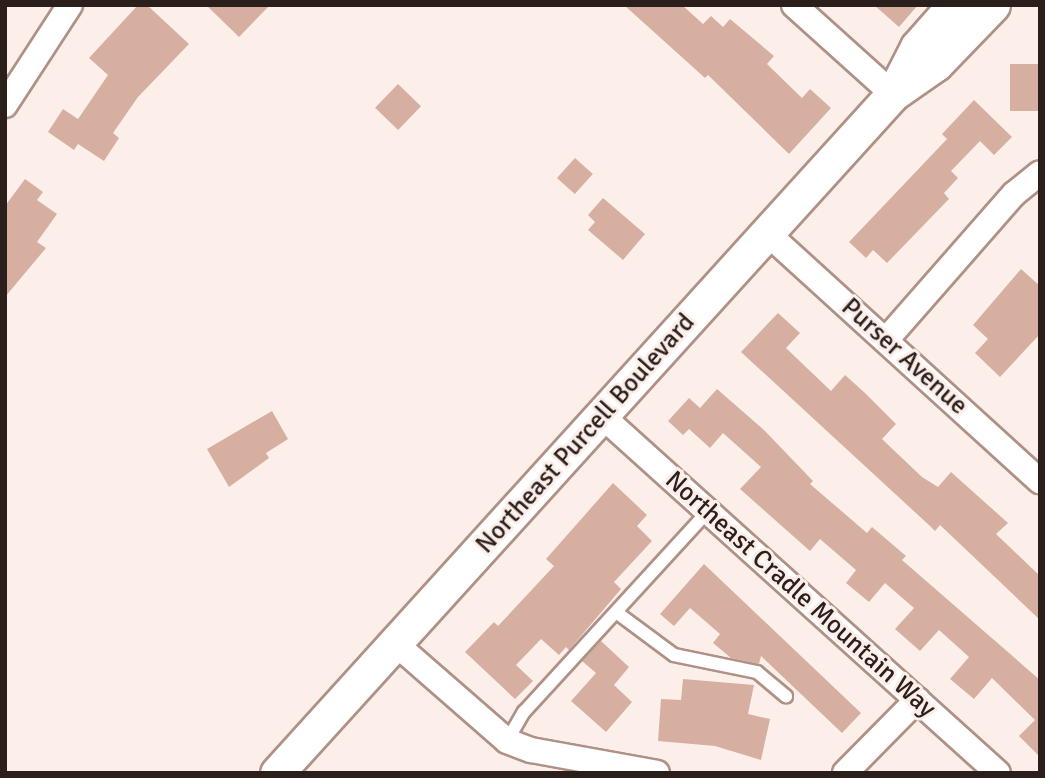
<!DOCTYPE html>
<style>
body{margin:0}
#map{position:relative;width:1045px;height:778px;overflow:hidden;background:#fcefea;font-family:Signika,sans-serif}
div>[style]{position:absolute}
.building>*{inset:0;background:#d7afa0;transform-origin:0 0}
.roads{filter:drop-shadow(2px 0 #af9186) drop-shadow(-2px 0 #af9186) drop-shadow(0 2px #af9186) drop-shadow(0 -2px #af9186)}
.lane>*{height:12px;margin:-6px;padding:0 6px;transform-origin:6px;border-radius:6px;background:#fff}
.street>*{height:24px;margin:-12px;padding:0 12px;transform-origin:12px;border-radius:12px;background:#fff}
.secondary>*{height:33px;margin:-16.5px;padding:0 16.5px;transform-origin:16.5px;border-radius:16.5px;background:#fff}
span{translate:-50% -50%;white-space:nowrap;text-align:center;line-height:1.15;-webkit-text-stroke:6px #fcefea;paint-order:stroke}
.street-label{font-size:26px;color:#2a1f1a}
.frame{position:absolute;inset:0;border:7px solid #2a1f1a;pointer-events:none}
</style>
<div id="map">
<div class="building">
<i style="clip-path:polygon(138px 5px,147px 5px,189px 44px,138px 97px,113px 133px,119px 138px,104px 161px,78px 144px,74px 150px,48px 132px,63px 109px,78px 119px,108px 75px,89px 58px)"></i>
<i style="clip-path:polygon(206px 5px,270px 5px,239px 37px)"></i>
<i style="clip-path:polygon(624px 5px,682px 5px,703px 24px,711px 16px,723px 27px,730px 19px,774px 56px,767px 64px,802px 98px,810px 89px,831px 108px,789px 154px,708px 75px,705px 78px)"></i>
<i style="clip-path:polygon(874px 5px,918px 5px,899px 27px)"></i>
<i style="left:1010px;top:64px;width:30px;height:47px"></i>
<i style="left:398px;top:84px;width:32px;height:33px;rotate:44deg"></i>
<i style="clip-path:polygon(974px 100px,1012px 137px,994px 155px,980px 141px,951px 171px,958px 178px,944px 193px,949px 199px,887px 263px,873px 250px,866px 258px,849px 242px,947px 139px,942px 134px)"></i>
<i style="left:575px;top:158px;width:24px;height:27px;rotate:42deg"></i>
<i style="clip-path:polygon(25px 179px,43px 192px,37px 200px,57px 214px,37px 242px,46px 248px,5px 297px,5px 206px)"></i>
<i style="clip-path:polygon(603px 198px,645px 234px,623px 260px,588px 230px,595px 222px,588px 215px)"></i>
<i style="clip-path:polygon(1021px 269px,1040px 286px,1040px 334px,1000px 377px,975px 353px,988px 339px,973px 325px)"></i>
<i style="clip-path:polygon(778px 313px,800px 333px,786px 348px,831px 391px,845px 375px,865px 393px,896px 424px,882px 439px,922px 477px,938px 487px,951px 472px,1008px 523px,996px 534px,1040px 576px,1040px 620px,940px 525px,935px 531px,930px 526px,741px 352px)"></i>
<i style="clip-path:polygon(717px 389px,764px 430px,813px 481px,810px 484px,867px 533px,872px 527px,906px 556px,902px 560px,1040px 680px,1040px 757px,1019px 736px,1035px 720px,992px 678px,974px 699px,950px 679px,969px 657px,939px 630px,920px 651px,895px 629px,914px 608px,885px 583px,869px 602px,846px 583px,856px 570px,820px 539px,810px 551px,740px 489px,761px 467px,723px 433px,710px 448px,689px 429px,683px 435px,668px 421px,689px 398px,700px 408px)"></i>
<i style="clip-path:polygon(272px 411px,288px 439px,266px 453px,269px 458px,229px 487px,207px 449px)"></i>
<i style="clip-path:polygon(613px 483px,647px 515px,637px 526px,652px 541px,614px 582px,621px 589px,569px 650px,566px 647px,559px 655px,541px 639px,516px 665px,533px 681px,515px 699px,465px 652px,494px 622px,498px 626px,554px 566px,546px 559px)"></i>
<i style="clip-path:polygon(704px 564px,861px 713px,842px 733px,761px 656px,759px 664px,731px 658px,713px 643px,720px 634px,690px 608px,674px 626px,660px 614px)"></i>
<i style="clip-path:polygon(601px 641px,629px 667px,614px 685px,632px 702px,606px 732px,571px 701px,596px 673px,582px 661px)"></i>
<i style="clip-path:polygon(683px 679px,754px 685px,748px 714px,770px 719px,761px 760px,715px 746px,658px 741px,661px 699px,681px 700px)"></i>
</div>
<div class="roads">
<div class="lane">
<i style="left:616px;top:612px;width:72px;rotate:36.6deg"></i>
<i style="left:674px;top:655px;width:85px;rotate:11.6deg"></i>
<i style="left:757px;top:672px;width:38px;rotate:40deg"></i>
<i style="left:507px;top:741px;width:34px;rotate:-60deg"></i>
<i style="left:524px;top:712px;width:271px;rotate:-47.5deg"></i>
</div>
<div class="street">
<i style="left:794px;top:5px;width:133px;rotate:42deg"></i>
<i style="left:5px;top:105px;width:119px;rotate:-57deg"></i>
<i style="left:767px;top:233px;width:369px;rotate:42.3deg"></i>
<i style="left:886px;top:340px;width:194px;rotate:-48.8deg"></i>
<i style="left:1014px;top:194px;width:33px;rotate:-39deg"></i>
<i style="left:602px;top:416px;width:533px;rotate:42.04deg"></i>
<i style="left:396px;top:644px;width:147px;rotate:41.1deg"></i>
<i style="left:507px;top:741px;width:26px;rotate:21deg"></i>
<i style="left:531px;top:750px;width:128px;rotate:10.3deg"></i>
<i style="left:845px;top:773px;width:103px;rotate:-45.4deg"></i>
</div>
<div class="secondary">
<i style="left:894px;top:92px;width:51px;rotate:-62.9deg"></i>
<i style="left:917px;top:47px;width:56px;rotate:-48.6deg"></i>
<i style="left:277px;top:773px;width:917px;rotate:-47.79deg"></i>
<i style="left:893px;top:94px;width:52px;rotate:-34.9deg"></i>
<i style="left:936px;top:64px;width:82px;rotate:-46deg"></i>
</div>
</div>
<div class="street-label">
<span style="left:904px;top:357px;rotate:42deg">Purser Avenue</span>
<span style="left:586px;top:434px;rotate:-48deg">Northeast Purcell Boulevard</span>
<span style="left:800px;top:595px;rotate:42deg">Northeast Cradle Mountain Way</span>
</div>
<div class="frame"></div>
</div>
